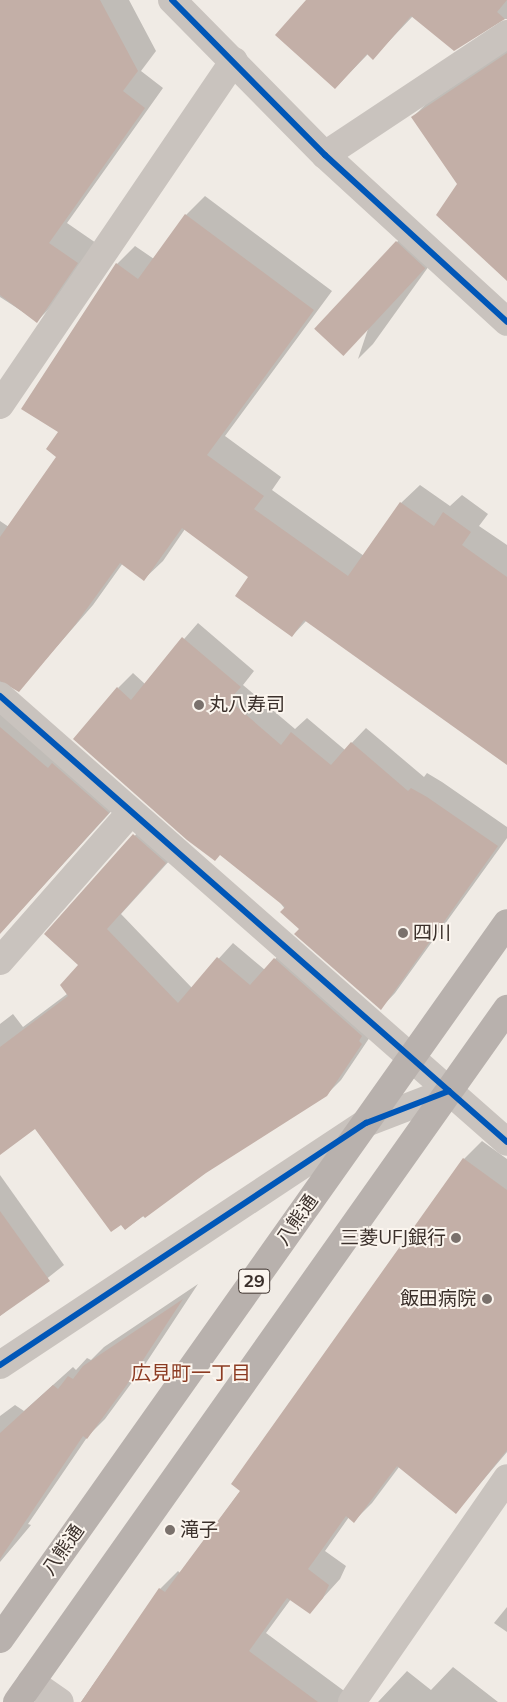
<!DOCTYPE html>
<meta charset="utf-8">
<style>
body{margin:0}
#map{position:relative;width:507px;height:1702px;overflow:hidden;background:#f0ebe5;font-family:Mulish,"Noto Sans JP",sans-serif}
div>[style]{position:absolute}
.shadow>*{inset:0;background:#0003}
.building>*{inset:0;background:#c3afa7;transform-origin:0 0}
.minor>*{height:28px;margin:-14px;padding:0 14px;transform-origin:14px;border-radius:14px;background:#c9c3be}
.tertiary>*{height:28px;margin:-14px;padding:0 14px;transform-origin:14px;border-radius:14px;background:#c9c3be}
.primary>*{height:28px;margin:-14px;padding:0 14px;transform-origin:14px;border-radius:14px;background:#b8b1ad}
.cycleway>*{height:6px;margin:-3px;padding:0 3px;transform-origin:3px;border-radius:3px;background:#0057b8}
.dots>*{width:14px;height:14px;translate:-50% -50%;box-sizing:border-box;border:2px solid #fbf5ee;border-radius:50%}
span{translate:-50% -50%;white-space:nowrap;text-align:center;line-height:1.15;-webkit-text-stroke:4px #fbf5ee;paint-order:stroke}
.shield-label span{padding:1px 4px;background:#fbf5ee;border:1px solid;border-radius:4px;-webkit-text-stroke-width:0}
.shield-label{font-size:18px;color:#3b302b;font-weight:700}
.poi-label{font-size:19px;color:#3b302b}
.left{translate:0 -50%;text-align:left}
.right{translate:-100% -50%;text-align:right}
.street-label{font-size:19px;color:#3b302b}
.neighbourhood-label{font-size:20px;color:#8c3b22}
</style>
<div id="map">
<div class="shadow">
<i style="clip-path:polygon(0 0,129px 0,156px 51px,141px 71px,163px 88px,67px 223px,96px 243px,56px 302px,37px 321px,0 297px)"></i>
<i style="clip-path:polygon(308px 0,507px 0,507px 19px,413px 16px,373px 58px,368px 54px,335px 88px)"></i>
<i style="clip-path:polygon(507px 47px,507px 279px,458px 184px,413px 117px,434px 96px)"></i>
<i style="clip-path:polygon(205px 196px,332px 291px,225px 436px,281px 477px,272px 490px,364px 556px,401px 503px,420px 485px,450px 506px,462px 495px,488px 514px,479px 526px,507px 545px,507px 764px,307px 620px,292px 636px,250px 577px,185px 529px,163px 561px,144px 579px,123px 563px,93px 605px,19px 690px,3px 683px,127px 794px,0 933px,0 521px,9px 527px,58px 456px,60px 432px,23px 408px,117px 264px,135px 246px,154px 259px,186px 215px)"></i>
<i style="clip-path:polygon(412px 227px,439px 252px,373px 344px,358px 359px,397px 242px)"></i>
<i style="clip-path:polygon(198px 623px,254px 671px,243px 685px,295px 729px,307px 718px,345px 750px,366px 728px,424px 777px,427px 773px,442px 782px,507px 827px,507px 838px,395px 993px,381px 1008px,300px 929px,118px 688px,133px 673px,145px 684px)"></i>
<i style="clip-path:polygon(149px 820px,181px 848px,121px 914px,192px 988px,233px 943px,265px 970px,290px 943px,376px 1028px,341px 1080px,326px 1095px,206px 1172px,125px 1229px,36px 1127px,0 1153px,0 1024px,13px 1014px,23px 1027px,67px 994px,80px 965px,46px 934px)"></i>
<i style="clip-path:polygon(482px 1141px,507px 1159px,507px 1452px,456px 1512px,399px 1467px,372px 1503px,354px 1521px,349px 1517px,325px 1551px,346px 1566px,340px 1579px,310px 1612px,291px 1599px,266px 1633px,359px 1702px,81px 1702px,160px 1589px,178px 1571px,180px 1573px,241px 1490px,232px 1484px,464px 1159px)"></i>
<i style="clip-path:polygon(0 1175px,64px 1265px,0 1316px)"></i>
<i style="clip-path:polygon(198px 1284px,144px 1366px,105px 1419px,88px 1436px,28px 1524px,31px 1525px,0 1562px,0 1416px,15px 1405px,24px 1411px,73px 1367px,76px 1370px,87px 1358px,91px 1360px,104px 1347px)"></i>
<i style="clip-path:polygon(507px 1607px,507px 1632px,494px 1623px)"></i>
<i style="clip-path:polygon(453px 1667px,498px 1702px,378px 1702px,407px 1671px,431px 1690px)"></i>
</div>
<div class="building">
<i style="clip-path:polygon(0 0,100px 0,138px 71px,123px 91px,145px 108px,49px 243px,78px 263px,37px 323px,0 295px)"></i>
<i style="clip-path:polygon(306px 0,507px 0,497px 12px,505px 19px,454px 51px,411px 16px,373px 60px,367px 54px,335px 89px,275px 35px)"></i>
<i style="clip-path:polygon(507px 53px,507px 281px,436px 215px,457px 184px,411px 117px)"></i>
<i style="clip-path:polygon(185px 214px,314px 310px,207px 455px,264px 496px,254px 509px,348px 576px,400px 502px,434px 526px,443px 512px,471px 532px,462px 545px,507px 577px,507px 765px,304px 620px,292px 637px,235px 596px,248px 577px,182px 528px,144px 581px,120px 563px,75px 625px,19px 692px,0 681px,0 537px,56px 457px,46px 449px,58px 432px,21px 409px,116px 263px,138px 279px)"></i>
<i style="left:396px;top:241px;width:40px;height:120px;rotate:43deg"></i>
<i style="clip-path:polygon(182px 637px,241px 687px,229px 700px,281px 745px,291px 732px,331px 765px,351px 742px,408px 791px,411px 788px,427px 797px,498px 846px,381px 1010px,294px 934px,299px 929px,280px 912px,285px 907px,220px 855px,215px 861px,187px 840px,73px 739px,117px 687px,131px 700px)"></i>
<i style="clip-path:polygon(0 727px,48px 768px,52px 763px,109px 813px,0 934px)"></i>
<i style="clip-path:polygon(133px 834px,166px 863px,107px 929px,178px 1003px,217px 957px,250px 985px,274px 958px,362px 1036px,359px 1041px,362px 1044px,327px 1096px,206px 1173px,145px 1218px,143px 1216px,125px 1230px,121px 1225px,111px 1232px,35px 1129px,0 1155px,0 1047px,68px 996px,60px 985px,78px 965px,44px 934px)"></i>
<i style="clip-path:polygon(463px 1158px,507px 1190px,507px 1450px,456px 1514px,397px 1466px,354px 1523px,346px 1516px,308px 1569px,329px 1585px,323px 1598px,310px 1614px,287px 1598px,249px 1651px,318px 1702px,81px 1702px,159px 1588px,165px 1592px,240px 1491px,231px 1484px)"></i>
<i style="clip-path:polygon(0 1211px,50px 1281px,0 1316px)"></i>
<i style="clip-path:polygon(183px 1299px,126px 1386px,87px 1439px,83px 1436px,0 1559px,0 1433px,53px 1385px,58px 1389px,68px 1376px,73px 1379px,83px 1366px)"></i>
</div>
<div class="minor">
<i style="left:172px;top:0;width:218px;rotate:45.4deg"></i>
<i style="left:325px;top:155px;width:247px;rotate:42.5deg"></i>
<i style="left:325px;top:155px;width:219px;rotate:-33.6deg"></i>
<i style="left:0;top:405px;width:416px;rotate:-55.8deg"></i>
<i style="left:0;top:696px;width:675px;rotate:41.34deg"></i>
<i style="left:0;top:961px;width:198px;rotate:-48.7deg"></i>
<i style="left:31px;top:1682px;width:35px;rotate:35deg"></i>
<i style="left:352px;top:1702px;width:272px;rotate:-55.3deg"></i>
</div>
<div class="tertiary">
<i style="left:0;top:1365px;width:439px;rotate:-33.5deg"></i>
<i style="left:366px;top:1123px;width:89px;rotate:-21.1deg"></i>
</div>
<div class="primary">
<i style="left:0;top:1639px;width:877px;rotate:-54.7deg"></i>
<i style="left:17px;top:1702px;width:849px;rotate:-54.74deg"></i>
</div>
<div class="cycleway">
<i style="left:172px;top:0;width:218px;rotate:45.4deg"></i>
<i style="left:325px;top:155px;width:247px;rotate:42.5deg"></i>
<i style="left:0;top:696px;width:675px;rotate:41.34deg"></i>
<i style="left:0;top:1365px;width:439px;rotate:-33.5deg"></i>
<i style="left:366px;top:1123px;width:89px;rotate:-21.1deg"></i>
</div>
<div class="dots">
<i style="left:199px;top:705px;background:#7a716c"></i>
<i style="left:403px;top:933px;background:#7a716c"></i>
<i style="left:456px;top:1238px;background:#7a716c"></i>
<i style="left:487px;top:1299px;background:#7a716c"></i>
<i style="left:170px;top:1530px;background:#7a716c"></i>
</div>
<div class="shield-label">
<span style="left:254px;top:1281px">29</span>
</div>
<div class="poi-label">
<span class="left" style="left:209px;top:705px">丸八寿司</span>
<span class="left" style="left:413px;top:933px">四川</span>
<span class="right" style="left:446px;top:1238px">三菱UFJ銀行</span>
<span class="right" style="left:476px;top:1299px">飯田病院</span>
<span class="left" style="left:180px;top:1530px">滝子</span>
</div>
<div class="street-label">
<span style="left:297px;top:1220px;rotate:-55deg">八熊通</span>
<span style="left:63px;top:1550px;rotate:-55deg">八熊通</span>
</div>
<div class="neighbourhood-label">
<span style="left:191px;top:1372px">広見町一丁目</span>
</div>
</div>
